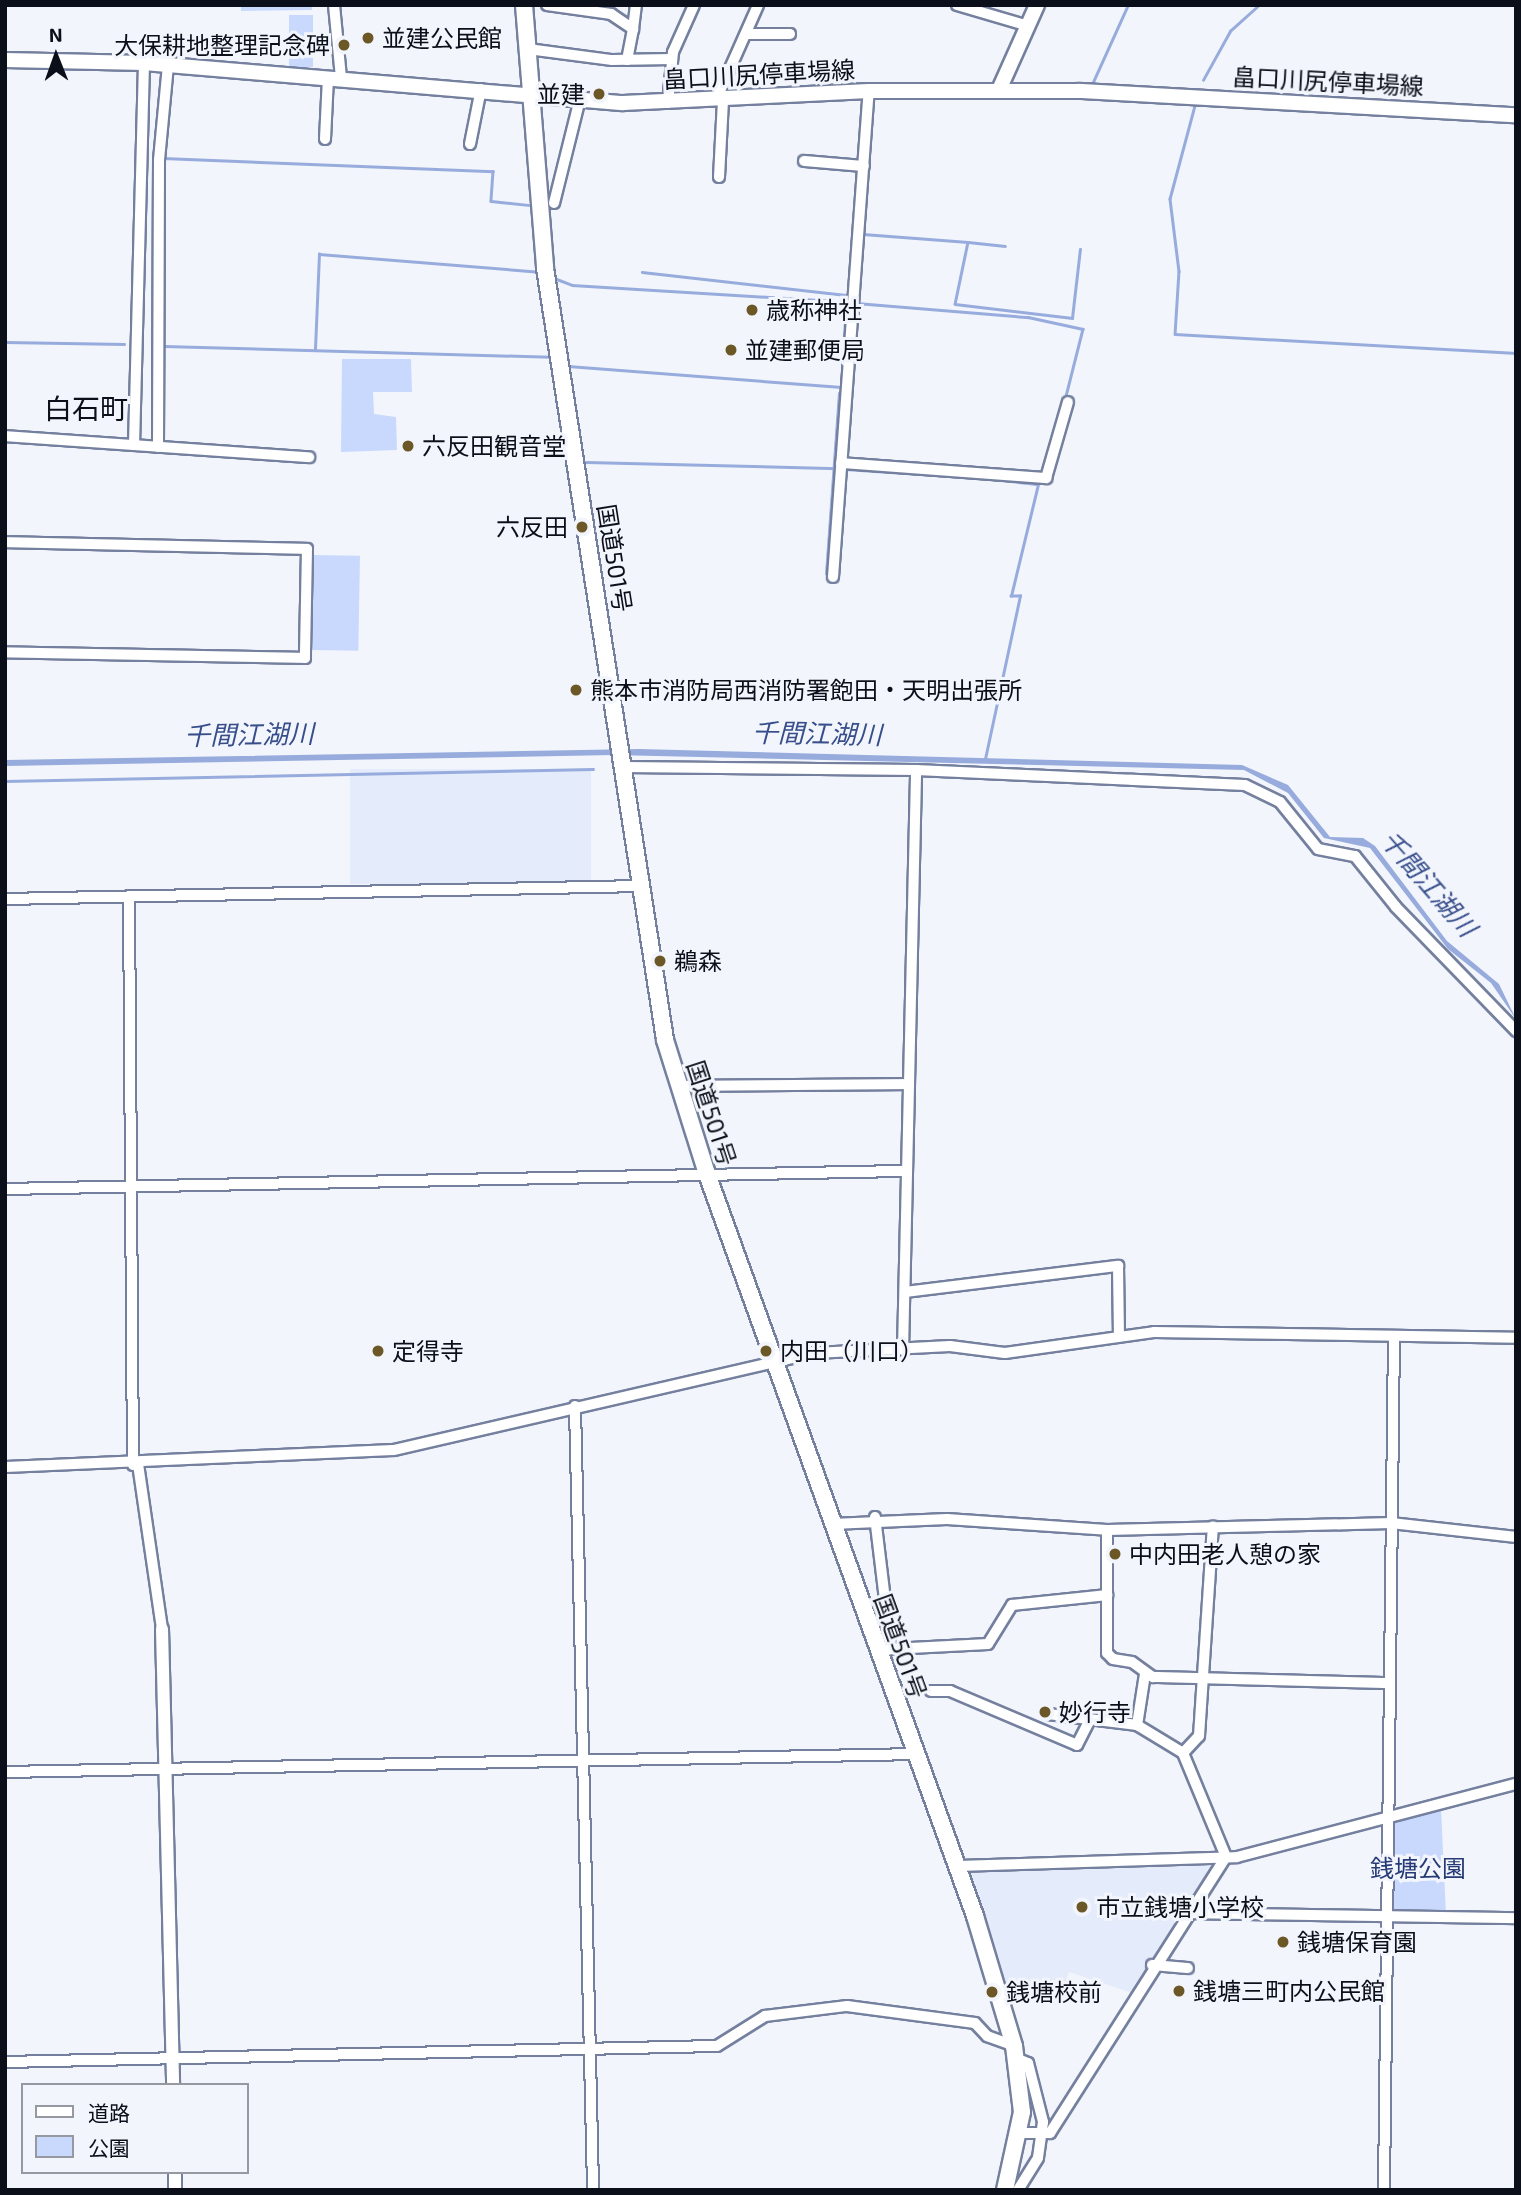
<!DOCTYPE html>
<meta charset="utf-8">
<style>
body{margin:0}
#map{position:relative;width:1521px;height:2195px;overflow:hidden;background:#f2f5fc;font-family:"Exo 2","Noto Sans JP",sans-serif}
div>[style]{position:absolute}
.built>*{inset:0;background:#e4ebfb;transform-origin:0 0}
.green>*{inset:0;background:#c9d9fe;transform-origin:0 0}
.water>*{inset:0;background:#97acdd}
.stream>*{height:2.5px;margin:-1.25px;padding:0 1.25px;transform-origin:1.25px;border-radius:1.25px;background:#97acdd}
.roads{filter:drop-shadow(2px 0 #74809e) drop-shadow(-2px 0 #74809e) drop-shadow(0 2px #74809e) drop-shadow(0 -2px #74809e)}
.minor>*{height:10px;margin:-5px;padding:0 5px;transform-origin:5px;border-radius:5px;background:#fff}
.tertiary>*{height:12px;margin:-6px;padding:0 6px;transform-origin:6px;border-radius:6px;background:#fff}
.secondary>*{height:14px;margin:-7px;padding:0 7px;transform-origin:7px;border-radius:7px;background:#fff}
.trunk>*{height:16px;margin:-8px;padding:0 8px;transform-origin:8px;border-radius:8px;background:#fff}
.dots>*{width:19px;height:19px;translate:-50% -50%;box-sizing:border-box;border:4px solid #f2f5fc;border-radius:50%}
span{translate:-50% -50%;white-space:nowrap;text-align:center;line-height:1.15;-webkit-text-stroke:6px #f2f5fc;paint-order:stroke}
.poi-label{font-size:24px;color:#0b0f1a}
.left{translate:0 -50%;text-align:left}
.right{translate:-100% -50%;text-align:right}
.street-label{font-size:24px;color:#0b0f1a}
.park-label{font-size:24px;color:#263a75}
.water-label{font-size:26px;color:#374e8b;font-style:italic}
.quarter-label{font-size:28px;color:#0b0f1a}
.frame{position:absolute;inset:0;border:7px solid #0b0f1a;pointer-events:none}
.legend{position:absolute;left:21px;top:2083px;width:228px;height:91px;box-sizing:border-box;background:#f2f5fc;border:2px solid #9699a2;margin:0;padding:9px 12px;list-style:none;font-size:21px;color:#0b0f1a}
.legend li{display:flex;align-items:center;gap:14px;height:35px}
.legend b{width:35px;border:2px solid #9699a2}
.north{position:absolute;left:21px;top:21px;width:70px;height:70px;-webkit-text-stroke:5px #f2f5fc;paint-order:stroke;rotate:359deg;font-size:19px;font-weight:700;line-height:28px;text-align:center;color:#0b0f1a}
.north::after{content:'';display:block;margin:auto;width:24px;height:32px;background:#0b0f1a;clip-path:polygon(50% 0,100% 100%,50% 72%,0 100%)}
</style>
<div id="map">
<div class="built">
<i style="left:591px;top:769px;width:115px;height:241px;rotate:90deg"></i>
<i style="clip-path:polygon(1219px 1862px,1132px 1993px,1069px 1972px,1058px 2006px,1007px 1992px,965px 1868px)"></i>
</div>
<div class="green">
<i style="clip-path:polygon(241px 5px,312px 5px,312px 10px,241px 11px)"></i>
<i style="left:289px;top:15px;width:24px;height:52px"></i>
<i style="clip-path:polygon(342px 359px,411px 359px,412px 392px,373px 392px,374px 414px,396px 417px,397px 450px,341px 452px)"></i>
<i style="left:313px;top:555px;width:47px;height:95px;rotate:1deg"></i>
<i style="clip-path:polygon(1441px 1808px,1446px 1915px,1389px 1914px,1391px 1822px)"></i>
</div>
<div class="water">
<i style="clip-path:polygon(639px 749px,1242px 765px,1288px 785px,1330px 837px,1363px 838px,1375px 846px,1447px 941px,1499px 984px,1516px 1019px,1491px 983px,1448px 949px,1370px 848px,1324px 838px,1288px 793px,1244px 770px,614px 755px,5px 766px,5px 760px)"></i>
</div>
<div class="stream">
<i style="left:1203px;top:80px;width:56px;rotate:-61.1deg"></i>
<i style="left:1230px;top:31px;width:39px;rotate:-42deg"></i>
<i style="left:1093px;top:82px;width:85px;rotate:-65.6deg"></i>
<i style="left:1196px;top:102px;width:100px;rotate:105deg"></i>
<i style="left:1170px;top:199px;width:73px;rotate:82.9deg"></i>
<i style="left:1179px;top:271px;width:63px;rotate:93.6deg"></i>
<i style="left:1175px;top:334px;width:342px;rotate:3.2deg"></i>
<i style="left:163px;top:158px;width:330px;rotate:2.3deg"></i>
<i style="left:493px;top:171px;width:30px;rotate:94deg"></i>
<i style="left:491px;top:201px;width:39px;rotate:6deg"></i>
<i style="left:863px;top:234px;width:105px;rotate:4.4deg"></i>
<i style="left:968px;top:242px;width:63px;rotate:101.8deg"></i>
<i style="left:955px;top:304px;width:118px;rotate:6.8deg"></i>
<i style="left:1072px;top:318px;width:69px;rotate:-83.4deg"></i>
<i style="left:968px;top:242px;width:37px;rotate:6deg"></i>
<i style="left:642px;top:272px;width:205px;rotate:6.4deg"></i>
<i style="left:554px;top:278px;width:19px;rotate:21deg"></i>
<i style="left:572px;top:285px;width:279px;rotate:3.5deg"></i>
<i style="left:856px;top:303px;width:173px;rotate:4.7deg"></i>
<i style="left:1028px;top:317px;width:56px;rotate:12.3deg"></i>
<i style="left:1083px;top:329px;width:69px;rotate:104.2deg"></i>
<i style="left:5px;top:342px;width:119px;rotate:1deg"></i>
<i style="left:164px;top:346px;width:386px;rotate:1.6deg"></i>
<i style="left:315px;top:349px;width:95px;rotate:-87.6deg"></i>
<i style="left:319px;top:254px;width:223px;rotate:4.6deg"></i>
<i style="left:568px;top:366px;width:274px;rotate:4.4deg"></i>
<i style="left:841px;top:387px;width:83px;rotate:-86.6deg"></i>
<i style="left:586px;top:462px;width:252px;rotate:1.4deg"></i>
<i style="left:845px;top:469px;width:105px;rotate:3.8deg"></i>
<i style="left:992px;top:479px;width:45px;rotate:6.3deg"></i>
<i style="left:826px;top:574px;width:181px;rotate:-85.9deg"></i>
<i style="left:985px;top:759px;width:167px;rotate:-77.9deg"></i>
<i style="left:1020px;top:596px;width:9px;rotate:180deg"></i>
<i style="left:1011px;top:596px;width:119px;rotate:-76.4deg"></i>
<i style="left:5px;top:781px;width:588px;rotate:-1.17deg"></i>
</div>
<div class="roads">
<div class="minor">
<i style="left:334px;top:5px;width:73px;rotate:84.5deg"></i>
<i style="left:547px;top:5px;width:65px;rotate:8deg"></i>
<i style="left:611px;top:14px;width:27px;rotate:34deg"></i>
<i style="left:633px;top:29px;width:24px;rotate:-83deg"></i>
<i style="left:957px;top:5px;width:71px;rotate:16.4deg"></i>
<i style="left:746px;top:34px;width:44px"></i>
<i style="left:528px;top:49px;width:85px;rotate:7.5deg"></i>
<i style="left:612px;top:60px;width:60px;rotate:-1deg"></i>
<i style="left:627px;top:60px;width:32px;rotate:-79deg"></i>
<i style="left:716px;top:100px;width:104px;rotate:-66.1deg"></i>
<i style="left:668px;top:103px;width:51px;rotate:-84.4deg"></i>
<i style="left:673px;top:52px;width:51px;rotate:-65.9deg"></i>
<i style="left:325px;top:139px;width:61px;rotate:-87.2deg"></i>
<i style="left:470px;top:144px;width:56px;rotate:-78.7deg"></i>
<i style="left:804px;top:161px;width:60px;rotate:4.8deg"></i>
<i style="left:719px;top:177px;width:77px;rotate:-87deg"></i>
<i style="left:554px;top:203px;width:107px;rotate:-76deg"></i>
<i style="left:5px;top:436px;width:305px;rotate:4deg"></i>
<i style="left:134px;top:445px;width:382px;rotate:-88.5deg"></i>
<i style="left:158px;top:447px;width:287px;rotate:-89.8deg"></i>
<i style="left:159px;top:160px;width:95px;rotate:-84.6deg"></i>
<i style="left:841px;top:463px;width:206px;rotate:4.2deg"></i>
<i style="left:1046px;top:478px;width:79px;rotate:-73.9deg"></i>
<i style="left:5px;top:542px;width:302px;rotate:1.3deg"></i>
<i style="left:307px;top:549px;width:109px;rotate:91.1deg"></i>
<i style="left:305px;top:658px;width:300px;rotate:-178.9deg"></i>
<i style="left:833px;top:577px;width:487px;rotate:-85.8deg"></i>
<i style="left:624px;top:767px;width:292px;rotate:0.6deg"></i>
<i style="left:916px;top:770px;width:329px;rotate:2.6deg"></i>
<i style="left:1245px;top:785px;width:39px;rotate:26deg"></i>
<i style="left:1280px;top:802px;width:60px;rotate:51deg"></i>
<i style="left:1318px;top:849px;width:38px;rotate:11deg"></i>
<i style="left:1355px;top:856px;width:65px;rotate:51.2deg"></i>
<i style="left:1396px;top:907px;width:173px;rotate:45.9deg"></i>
<i style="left:129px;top:896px;width:569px;rotate:89.6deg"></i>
<i style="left:5px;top:899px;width:638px;rotate:-1.17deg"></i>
<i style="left:678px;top:1086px;width:231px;rotate:-0.5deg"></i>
<i style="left:909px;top:1084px;width:314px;rotate:-88.7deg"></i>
<i style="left:5px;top:1189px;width:900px;rotate:-1.15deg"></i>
<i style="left:905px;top:1292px;width:215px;rotate:-7deg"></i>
<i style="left:1118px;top:1266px;width:70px;rotate:89.2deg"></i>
<i style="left:903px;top:1350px;width:266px;rotate:-88.7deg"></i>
<i style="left:575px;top:1406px;width:784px;rotate:88.68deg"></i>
<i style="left:138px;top:1464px;width:167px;rotate:81.7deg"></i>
<i style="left:5px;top:1467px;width:389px;rotate:-2.5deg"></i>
<i style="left:394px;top:1450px;width:432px;rotate:-13deg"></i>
<i style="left:815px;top:1353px;width:135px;rotate:-3deg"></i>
<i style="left:950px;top:1346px;width:55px;rotate:7.3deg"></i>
<i style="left:1005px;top:1353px;width:150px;rotate:-8deg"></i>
<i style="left:1154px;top:1332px;width:362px;rotate:0.9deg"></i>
<i style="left:875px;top:1517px;width:133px;rotate:83.1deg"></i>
<i style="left:891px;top:1649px;width:6px;rotate:162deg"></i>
<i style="left:832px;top:1524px;width:115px;rotate:-2.5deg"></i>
<i style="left:947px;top:1519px;width:160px;rotate:3.9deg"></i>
<i style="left:1107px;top:1530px;width:284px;rotate:-1.4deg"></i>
<i style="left:1391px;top:1523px;width:126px;rotate:6.4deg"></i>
<i style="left:1107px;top:1530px;width:123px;rotate:90deg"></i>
<i style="left:1107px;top:1653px;width:8px;rotate:45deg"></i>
<i style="left:1113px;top:1659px;width:19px;rotate:9deg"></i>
<i style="left:1132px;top:1662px;width:26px;rotate:36deg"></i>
<i style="left:1153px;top:1677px;width:235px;rotate:1.5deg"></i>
<i style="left:891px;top:1649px;width:97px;rotate:-3deg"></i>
<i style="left:988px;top:1644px;width:46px;rotate:-58.4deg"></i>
<i style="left:1012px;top:1605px;width:96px;rotate:-6deg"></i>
<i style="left:1145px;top:1674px;width:52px;rotate:98.9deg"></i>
<i style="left:1137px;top:1725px;width:54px;rotate:31.3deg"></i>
<i style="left:1183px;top:1753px;width:113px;rotate:67.5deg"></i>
<i style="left:931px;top:1691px;width:19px"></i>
<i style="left:950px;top:1691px;width:138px;rotate:23deg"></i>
<i style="left:1077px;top:1745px;width:28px;rotate:-63deg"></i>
<i style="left:1048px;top:1714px;width:90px;rotate:7deg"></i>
<i style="left:1183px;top:1753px;width:23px;rotate:-47deg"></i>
<i style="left:1199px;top:1736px;width:210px;rotate:-86.2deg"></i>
<i style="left:5px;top:1772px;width:910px;rotate:-1.13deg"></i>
<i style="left:955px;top:1866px;width:282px;rotate:-1.8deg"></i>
<i style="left:1237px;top:1857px;width:288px;rotate:-14.7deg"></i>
<i style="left:1187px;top:1913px;width:329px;rotate:0.9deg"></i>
<i style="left:1152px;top:1965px;width:36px;rotate:5deg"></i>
<i style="left:1016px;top:2058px;width:13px;rotate:23deg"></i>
<i style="left:1028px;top:2063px;width:61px;rotate:75.7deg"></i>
<i style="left:1043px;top:2122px;width:36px;rotate:98deg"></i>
<i style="left:1038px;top:2158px;width:38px;rotate:122deg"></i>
<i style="left:5px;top:2062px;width:712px;rotate:-1.29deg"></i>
<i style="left:717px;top:2046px;width:57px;rotate:-32deg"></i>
<i style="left:765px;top:2016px;width:83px;rotate:-7deg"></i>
<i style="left:847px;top:2006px;width:129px;rotate:7.6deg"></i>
<i style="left:975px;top:2023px;width:18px;rotate:47deg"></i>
<i style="left:987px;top:2036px;width:29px;rotate:20deg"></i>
<i style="left:1020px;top:2133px;width:30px"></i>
<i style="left:1050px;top:2133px;width:327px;rotate:-57.5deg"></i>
<i style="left:1384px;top:2190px;width:854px;rotate:-89.33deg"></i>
</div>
<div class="tertiary">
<i style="left:162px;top:1629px;width:456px;rotate:88.6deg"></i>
<i style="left:175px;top:2172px;width:18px;rotate:90deg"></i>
</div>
<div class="secondary">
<i style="left:5px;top:60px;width:139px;rotate:1.2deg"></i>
<i style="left:144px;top:63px;width:481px;rotate:4.8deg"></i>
<i style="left:623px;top:103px;width:246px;rotate:-2.8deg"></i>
<i style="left:869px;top:91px;width:211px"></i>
<i style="left:1080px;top:91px;width:437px;rotate:3.2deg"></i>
<i style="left:999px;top:90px;width:93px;rotate:-65.9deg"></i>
</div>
<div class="trunk">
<i style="left:524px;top:5px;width:264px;rotate:85.4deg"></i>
<i style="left:545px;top:268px;width:781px;rotate:81.16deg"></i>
<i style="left:665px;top:1040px;width:140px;rotate:72.6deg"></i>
<i style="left:707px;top:1174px;width:789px;rotate:70.14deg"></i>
<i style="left:975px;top:1916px;width:136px;rotate:73.3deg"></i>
<i style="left:1014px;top:2046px;width:66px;rotate:83.1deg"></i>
<i style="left:1022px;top:2112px;width:80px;rotate:102.3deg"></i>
</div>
</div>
<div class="dots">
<i style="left:368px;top:38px;background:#6c5827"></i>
<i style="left:344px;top:45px;background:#6c5827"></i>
<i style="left:599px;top:94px;background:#6c5827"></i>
<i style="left:752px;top:310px;background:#6c5827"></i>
<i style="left:731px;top:350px;background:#6c5827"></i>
<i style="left:408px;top:446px;background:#6c5827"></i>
<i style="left:582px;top:527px;background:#6c5827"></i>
<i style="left:576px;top:690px;background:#6c5827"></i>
<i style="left:660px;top:961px;background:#6c5827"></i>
<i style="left:378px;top:1351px;background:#6c5827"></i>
<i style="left:766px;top:1351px;background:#6c5827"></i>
<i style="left:1115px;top:1554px;background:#6c5827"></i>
<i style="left:1045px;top:1712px;background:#6c5827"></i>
<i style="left:1082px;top:1907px;background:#6c5827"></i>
<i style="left:1283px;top:1942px;background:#6c5827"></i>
<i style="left:1179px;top:1991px;background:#6c5827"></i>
<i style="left:992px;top:1992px;background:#6c5827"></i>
</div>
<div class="poi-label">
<span class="left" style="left:382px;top:38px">並建公民館</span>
<span class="right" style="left:330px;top:45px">大保耕地整理記念碑</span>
<span class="right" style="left:585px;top:94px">並建</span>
<span class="left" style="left:766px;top:310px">歳称神社</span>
<span class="left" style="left:745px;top:350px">並建郵便局</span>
<span class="left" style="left:422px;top:446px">六反田観音堂</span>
<span class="right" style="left:568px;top:527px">六反田</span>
<span class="left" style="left:590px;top:690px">熊本市消防局西消防署飽田・天明出張所</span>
<span class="left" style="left:674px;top:961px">鵜森</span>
<span class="left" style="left:392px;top:1351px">定得寺</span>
<span class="left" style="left:780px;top:1351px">内田（川口）</span>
<span class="left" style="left:1129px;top:1554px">中内田老人憩の家</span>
<span class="left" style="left:1059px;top:1712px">妙行寺</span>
<span class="left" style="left:1096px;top:1907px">市立銭塘小学校</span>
<span class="left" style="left:1297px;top:1942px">銭塘保育園</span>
<span class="left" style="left:1193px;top:1991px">銭塘三町内公民館</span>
<span class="left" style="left:1006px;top:1992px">銭塘校前</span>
</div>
<div class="street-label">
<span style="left:759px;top:74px;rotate:-3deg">畠口川尻停車場線</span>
<span style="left:1328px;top:81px;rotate:3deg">畠口川尻停車場線</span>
<span style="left:615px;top:558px;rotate:81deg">国道501号</span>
<span style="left:712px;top:1113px;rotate:72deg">国道501号</span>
<span style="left:901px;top:1646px;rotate:70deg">国道501号</span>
</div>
<div class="park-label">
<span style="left:1418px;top:1868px">銭塘公園</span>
</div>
<div class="water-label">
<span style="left:817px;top:733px;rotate:1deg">千間江湖川</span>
<span style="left:249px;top:734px;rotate:-1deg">千間江湖川</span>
<span style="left:1429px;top:883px;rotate:49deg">千間江湖川</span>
</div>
<div class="quarter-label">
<span style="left:86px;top:408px">白石町</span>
</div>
<div class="frame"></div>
<ul class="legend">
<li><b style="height:9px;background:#fff"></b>道路</li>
<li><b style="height:19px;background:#c9d9fe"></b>公園</li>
</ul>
<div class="north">N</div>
</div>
